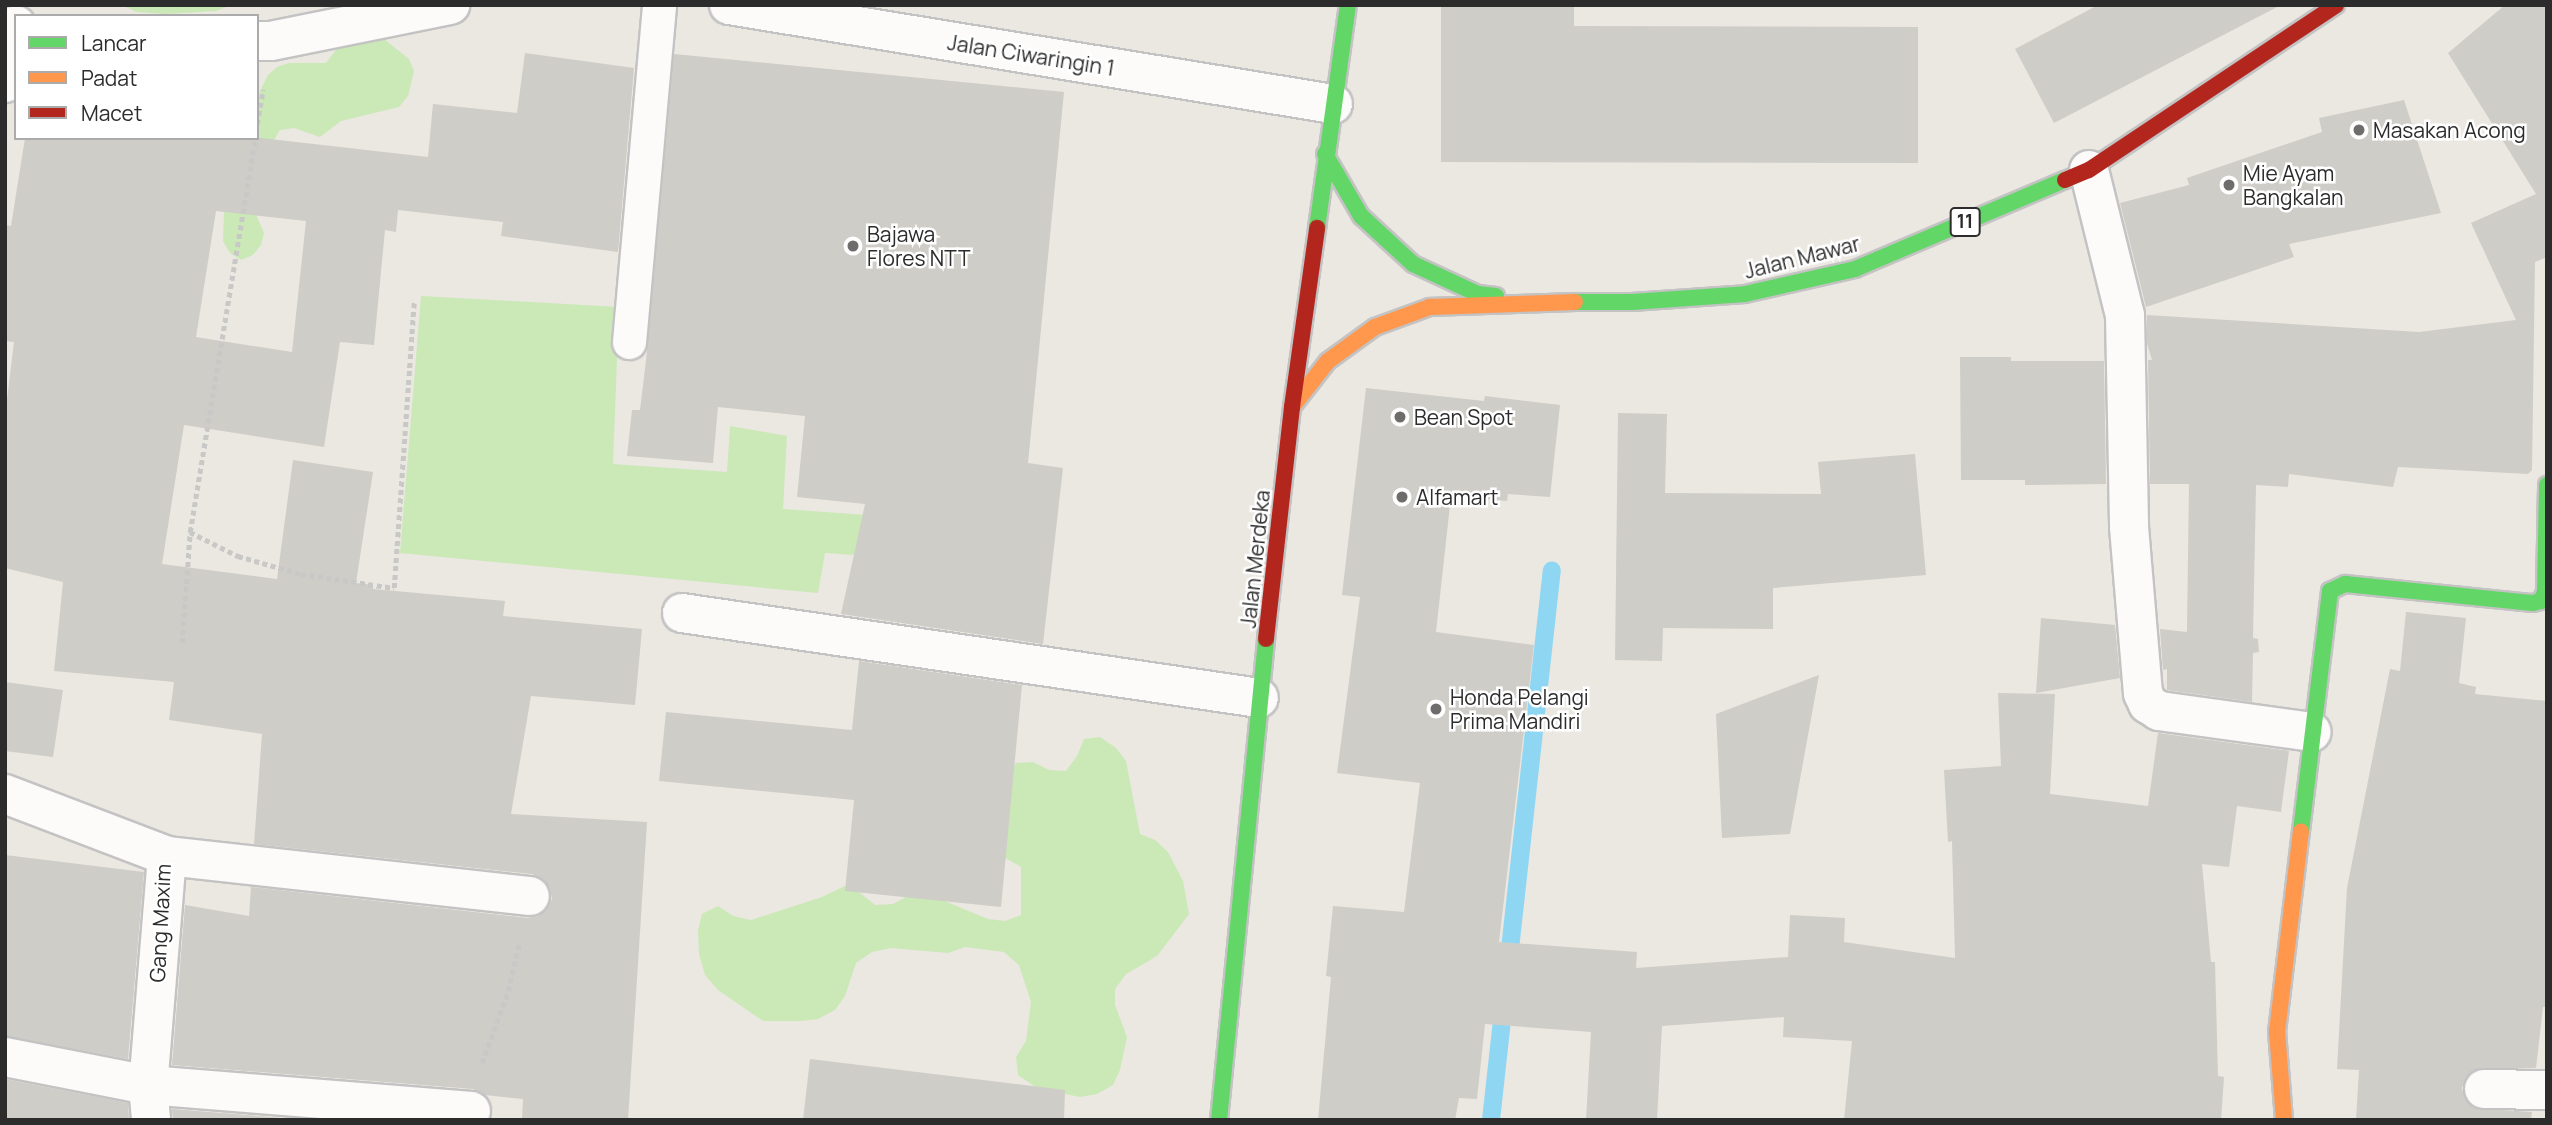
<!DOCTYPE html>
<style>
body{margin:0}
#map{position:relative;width:2552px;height:1125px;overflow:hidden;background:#ebe7e1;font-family:Manrope,sans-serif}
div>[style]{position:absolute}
.green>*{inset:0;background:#cae9b7}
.stream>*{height:18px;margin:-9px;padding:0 9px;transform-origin:9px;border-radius:9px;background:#8fd6f2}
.building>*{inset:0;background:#cfcdc8}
.path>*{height:4.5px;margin-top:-2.25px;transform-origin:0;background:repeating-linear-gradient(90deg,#c8c8c7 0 5px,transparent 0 8.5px)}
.roads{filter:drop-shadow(2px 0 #c4c3c3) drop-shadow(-2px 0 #c4c3c3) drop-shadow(0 2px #c4c3c3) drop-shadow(0 -2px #c4c3c3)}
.lane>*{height:33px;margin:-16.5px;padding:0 16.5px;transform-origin:16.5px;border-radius:16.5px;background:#fcfbfa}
.street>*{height:38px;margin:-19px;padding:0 19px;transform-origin:19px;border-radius:19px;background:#fcfbfa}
.fast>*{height:16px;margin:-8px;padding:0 8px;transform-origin:8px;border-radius:8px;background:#63d668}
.slow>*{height:16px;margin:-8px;padding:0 8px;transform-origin:8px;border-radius:8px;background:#ff974d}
.jam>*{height:16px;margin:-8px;padding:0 8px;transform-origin:8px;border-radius:8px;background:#b3261e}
.dots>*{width:19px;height:19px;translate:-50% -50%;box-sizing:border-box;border:4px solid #fff;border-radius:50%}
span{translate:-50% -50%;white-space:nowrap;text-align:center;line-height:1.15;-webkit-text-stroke:5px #fff;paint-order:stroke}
.shield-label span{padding:2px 5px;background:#fff;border:2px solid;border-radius:5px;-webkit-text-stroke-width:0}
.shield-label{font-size:19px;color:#2c2c2c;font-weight:700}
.street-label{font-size:21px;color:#2c2c2c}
.poi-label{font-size:21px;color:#2c2c2c}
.left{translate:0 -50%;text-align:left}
.frame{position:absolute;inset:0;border:7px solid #2c2c2c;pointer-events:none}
.legend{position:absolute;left:14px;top:14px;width:245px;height:126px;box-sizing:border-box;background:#fff;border:2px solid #ababab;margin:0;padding:9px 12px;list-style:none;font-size:21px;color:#2c2c2c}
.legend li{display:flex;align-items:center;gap:14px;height:35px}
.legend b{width:35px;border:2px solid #ababab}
</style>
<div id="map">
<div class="green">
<i style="clip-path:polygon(121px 5px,232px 5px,216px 11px,166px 14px,137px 12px)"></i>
<i style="clip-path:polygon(379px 35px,409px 59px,414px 71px,408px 96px,399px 107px,341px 121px,320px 137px,294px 128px,280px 130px,274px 140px,254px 210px,264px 233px,261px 245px,253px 255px,241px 260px,230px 253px,223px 241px,224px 212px,257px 138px,257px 97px,268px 75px,277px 67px,289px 63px,326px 63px,343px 41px)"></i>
<i style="clip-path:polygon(421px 296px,619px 307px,613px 464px,727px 472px,730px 426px,787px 436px,783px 509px,909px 518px,900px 558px,825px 553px,818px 593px,400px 553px)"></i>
<i style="clip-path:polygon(1100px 737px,1116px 748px,1126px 761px,1140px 834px,1155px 840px,1168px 852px,1183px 881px,1189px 914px,1157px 956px,1126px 974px,1115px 989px,1115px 1005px,1127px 1037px,1120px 1070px,1113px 1085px,1097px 1094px,1080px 1097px,1037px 1088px,1018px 1075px,1016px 1057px,1026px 1041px,1031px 1002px,1019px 965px,1004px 952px,965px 947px,948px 953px,891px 948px,872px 952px,856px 963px,845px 996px,835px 1010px,818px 1019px,801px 1021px,763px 1021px,718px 990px,705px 975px,699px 954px,698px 931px,702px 914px,718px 906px,733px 916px,751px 920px,822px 897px,849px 884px,875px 905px,893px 904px,908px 896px,942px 900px,988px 919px,1005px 921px,1021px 915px,1021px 867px,1004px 857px,1006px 778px,1016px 763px,1033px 762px,1049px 770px,1066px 771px,1077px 756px,1084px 739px)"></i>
</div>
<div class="stream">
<i style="left:1508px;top:967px;width:399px;rotate:-83.7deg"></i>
<i style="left:1491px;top:1120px;width:119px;rotate:-83.7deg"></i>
</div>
<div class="building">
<i style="clip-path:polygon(1441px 5px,1574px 5px,1574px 26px,1918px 27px,1918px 163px,1441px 162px)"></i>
<i style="clip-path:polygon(2098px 5px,2281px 5px,2054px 123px,2015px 49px)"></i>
<i style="clip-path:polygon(2505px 5px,2547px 5px,2547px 257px,2535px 262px,2532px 470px,2528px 474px,2398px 467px,2393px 487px,2289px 474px,2288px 487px,2256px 485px,2253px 638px,2258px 639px,2259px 652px,2253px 653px,2252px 702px,2167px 690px,2167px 669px,2163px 670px,2160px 629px,2187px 632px,2189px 484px,2150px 484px,2148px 360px,2152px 360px,2147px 343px,2147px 315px,2419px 332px,2516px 320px,2471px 223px,2536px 194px,2448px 53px)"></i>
<i style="clip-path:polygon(evenodd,525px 53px,634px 68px,618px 252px,501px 236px,503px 222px,398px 210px,396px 232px,385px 230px,374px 345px,340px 342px,324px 447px,184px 425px,162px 564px,277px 579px,293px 460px,373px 472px,356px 583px,373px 585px,373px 589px,505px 601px,503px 616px,642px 629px,635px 705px,531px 696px,511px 814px,647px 822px,628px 1120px,522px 1120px,523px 1099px,485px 1095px,473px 1089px,172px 1065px,185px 905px,249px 916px,251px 887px,528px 918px,539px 916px,547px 909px,552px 899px,550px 888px,543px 879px,532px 874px,254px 844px,262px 734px,169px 720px,174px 682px,54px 671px,63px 582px,5px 568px,5px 416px,14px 342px,5px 341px,5px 225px,11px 226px,25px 138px,261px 138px,428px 157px,433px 104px,517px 113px,525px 53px,216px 211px,306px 221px,292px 352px,196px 337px,216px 211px)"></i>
<i style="clip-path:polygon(674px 54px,1064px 92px,1028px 463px,1063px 468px,1043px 644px,841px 614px,865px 504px,797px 497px,805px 416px,718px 407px,713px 463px,627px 456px,632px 410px,640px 410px,648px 344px)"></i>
<i style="clip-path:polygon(2404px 100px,2441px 213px,2289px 244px,2294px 257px,2146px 307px,2120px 203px,2189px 185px,2187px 178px,2322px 132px,2319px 118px)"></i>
<i style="clip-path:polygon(1960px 357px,2011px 357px,2011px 361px,2104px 361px,2106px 484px,2025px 485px,2025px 480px,1961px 480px)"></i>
<i style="clip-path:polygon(1366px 388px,1484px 401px,1485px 396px,1560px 405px,1550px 497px,1508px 494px,1507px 501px,1451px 496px,1436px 632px,1534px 645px,1499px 942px,1637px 952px,1636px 968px,1788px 957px,1790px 915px,1845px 918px,1844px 942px,1955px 958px,1952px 841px,1948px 842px,1944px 770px,2001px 766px,1998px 693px,2055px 694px,2050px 794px,2148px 806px,2158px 733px,2289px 751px,2281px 812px,2237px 806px,2229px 867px,2202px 864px,2211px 962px,2215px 962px,2218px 1076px,2224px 1077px,2221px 1120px,1844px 1120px,1852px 1041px,1783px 1037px,1784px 1017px,1662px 1026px,1657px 1120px,1586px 1120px,1591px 1032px,1485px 1024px,1477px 1099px,1459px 1098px,1455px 1120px,1318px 1120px,1331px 977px,1326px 976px,1333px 906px,1404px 912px,1420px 783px,1337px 773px,1360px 597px,1342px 595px)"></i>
<i style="clip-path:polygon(1618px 413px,1667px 414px,1665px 493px,1821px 494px,1818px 462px,1915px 454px,1926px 575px,1773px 588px,1773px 629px,1663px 628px,1662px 661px,1615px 660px)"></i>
<i style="clip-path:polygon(2406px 612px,2466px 618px,2459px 683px,2476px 687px,2475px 694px,2547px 701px,2547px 1007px,2543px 1007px,2536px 1068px,2474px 1070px,2466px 1077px,2462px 1088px,2465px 1099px,2473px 1108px,2532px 1112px,2531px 1120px,2356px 1120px,2359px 1070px,2337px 1069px,2347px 888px,2390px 669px,2400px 671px)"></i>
<i style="clip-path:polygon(2041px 618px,2115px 625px,2120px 678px,2036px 693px)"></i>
<i style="clip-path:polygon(859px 661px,1022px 685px,1001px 907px,845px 891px,854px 800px,659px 781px,666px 712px,852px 730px)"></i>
<i style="clip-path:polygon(1819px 675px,1790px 834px,1722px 838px,1716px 714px)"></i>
<i style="clip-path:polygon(5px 682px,63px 690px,53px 757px,5px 751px)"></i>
<i style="clip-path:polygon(5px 855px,144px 872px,128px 1059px,5px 1036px)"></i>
<i style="clip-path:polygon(810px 1059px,1065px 1090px,1064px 1120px,803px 1120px)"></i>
<i style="clip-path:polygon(5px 1079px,128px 1103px,129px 1120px,5px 1120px)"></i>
<i style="clip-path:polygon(172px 1109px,307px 1120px,173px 1120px)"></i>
</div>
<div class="path">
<i style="left:257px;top:124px;width:35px;rotate:-80deg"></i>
<i style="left:190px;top:532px;width:54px;rotate:26.6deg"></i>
<i style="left:238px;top:556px;width:66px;rotate:15.9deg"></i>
<i style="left:301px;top:574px;width:94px;rotate:8.6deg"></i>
<i style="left:394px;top:588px;width:289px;rotate:-86deg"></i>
<i style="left:182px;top:643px;width:111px;rotate:-85.9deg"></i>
<i style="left:190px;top:532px;width:399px;rotate:-80.6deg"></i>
<i style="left:482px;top:1063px;width:77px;rotate:-70.1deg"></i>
<i style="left:508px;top:991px;width:48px;rotate:-76.8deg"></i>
</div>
<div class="roads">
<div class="lane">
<i style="left:629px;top:342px;width:338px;rotate:-84.9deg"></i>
</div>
<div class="street">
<i style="left:729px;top:5px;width:612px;rotate:9.31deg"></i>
<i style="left:257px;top:41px;width:14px"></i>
<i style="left:271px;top:41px;width:183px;rotate:-11.4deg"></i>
<i style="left:5px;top:83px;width:59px;rotate:-79.3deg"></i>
<i style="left:2089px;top:170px;width:149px;rotate:76.1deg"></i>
<i style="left:2125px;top:315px;width:212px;rotate:88.9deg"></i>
<i style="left:2129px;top:527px;width:167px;rotate:85.2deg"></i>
<i style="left:2143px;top:693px;width:12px;rotate:66deg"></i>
<i style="left:2148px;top:704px;width:13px;rotate:32deg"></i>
<i style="left:2159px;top:711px;width:154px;rotate:7.8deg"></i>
<i style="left:682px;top:613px;width:583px;rotate:8.38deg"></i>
<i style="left:5px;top:794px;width:173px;rotate:20.9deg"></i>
<i style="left:167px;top:856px;width:230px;rotate:94.7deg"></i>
<i style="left:148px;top:1085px;width:35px;rotate:85deg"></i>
<i style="left:167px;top:856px;width:365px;rotate:6.3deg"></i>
<i style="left:5px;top:1057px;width:146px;rotate:11.1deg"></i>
<i style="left:148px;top:1085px;width:324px;rotate:4.6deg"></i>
<i style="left:2484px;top:1089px;width:63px;rotate:0.9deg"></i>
</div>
<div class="fast">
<i style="left:1325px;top:154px;width:72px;rotate:59.9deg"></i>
<i style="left:1361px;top:216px;width:71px;rotate:42.7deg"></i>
<i style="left:1413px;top:264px;width:72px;rotate:24.8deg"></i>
<i style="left:1478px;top:294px;width:18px;rotate:6deg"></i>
<i style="left:1317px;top:228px;width:225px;rotate:-82.1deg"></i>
<i style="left:1575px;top:302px;width:57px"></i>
<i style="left:1632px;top:302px;width:113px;rotate:-4deg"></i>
<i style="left:1745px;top:294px;width:113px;rotate:-12.8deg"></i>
<i style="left:1855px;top:269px;width:228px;rotate:-23deg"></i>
<i style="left:2301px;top:831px;width:242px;rotate:-83.1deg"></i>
<i style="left:2330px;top:591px;width:17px;rotate:-25deg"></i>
<i style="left:2345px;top:584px;width:189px;rotate:5.8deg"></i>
<i style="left:2533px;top:603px;width:8px;rotate:-14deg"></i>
<i style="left:2541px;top:601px;width:10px;rotate:-66deg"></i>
<i style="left:2545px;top:592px;width:107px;rotate:-88.9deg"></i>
<i style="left:1219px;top:1120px;width:483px;rotate:-84.4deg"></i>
</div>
<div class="slow">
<i style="left:1292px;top:407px;width:58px;rotate:-52deg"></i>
<i style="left:1328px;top:361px;width:58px;rotate:-35.9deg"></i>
<i style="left:1375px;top:327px;width:59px;rotate:-20deg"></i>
<i style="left:1430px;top:307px;width:145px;rotate:-2deg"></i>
<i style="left:2284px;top:1120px;width:88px;rotate:-94.5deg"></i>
<i style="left:2277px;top:1032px;width:202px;rotate:-83.2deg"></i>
</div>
<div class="jam">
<i style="left:2065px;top:180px;width:26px;rotate:-23deg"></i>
<i style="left:2089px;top:170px;width:297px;rotate:-33.7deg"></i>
<i style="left:1266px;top:639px;width:233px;rotate:-83.6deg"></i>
<i style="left:1292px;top:407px;width:181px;rotate:-82deg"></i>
</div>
</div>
<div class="dots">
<i style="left:2359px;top:130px;background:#6f6d6b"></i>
<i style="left:2229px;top:185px;background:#6f6d6b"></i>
<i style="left:853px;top:246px;background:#6f6d6b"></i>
<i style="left:1400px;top:417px;background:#6f6d6b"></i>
<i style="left:1402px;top:497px;background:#6f6d6b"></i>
<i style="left:1436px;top:709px;background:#6f6d6b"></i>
</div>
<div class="shield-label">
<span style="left:1965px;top:222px">11</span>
</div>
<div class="street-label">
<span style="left:1031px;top:55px;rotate:9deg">Jalan Ciwaringin 1</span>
<span style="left:1802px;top:257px;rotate:-14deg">Jalan Mawar</span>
<span style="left:1255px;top:559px;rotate:-84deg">Jalan Merdeka</span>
<span style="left:160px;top:923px;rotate:-87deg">Gang Maxim</span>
</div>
<div class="poi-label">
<span class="left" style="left:2373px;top:130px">Masakan Acong</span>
<span class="left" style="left:2243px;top:185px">Mie Ayam<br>Bangkalan</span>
<span class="left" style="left:867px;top:246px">Bajawa<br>Flores NTT</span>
<span class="left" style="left:1414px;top:417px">Bean Spot</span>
<span class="left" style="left:1416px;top:497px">Alfamart</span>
<span class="left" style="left:1450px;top:709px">Honda Pelangi<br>Prima Mandiri</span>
</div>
<div class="frame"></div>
<ul class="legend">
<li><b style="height:9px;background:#63d668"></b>Lancar</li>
<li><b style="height:9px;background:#ff974d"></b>Padat</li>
<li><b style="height:9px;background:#b3261e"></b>Macet</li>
</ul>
</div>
